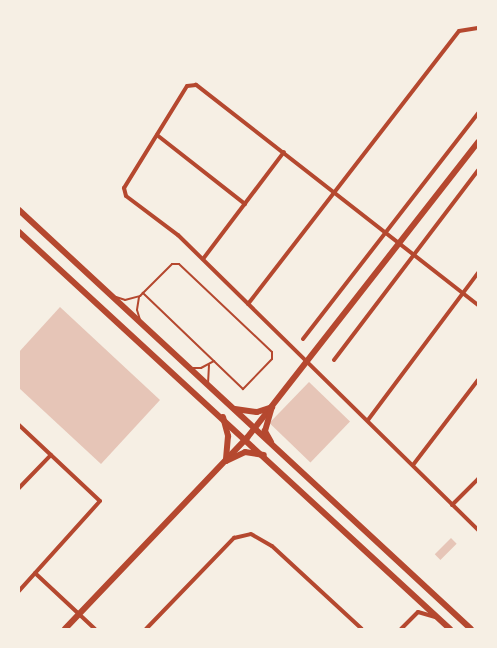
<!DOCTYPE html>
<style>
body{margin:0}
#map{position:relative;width:497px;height:648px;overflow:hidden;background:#f6efe4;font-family:"Golos Text",sans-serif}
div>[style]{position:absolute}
.building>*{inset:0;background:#e6c5b7;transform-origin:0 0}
.service>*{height:2px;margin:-1px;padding:0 1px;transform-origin:1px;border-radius:1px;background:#b5482f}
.minor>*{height:4px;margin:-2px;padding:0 2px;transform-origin:2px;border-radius:2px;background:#b5482f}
.tertiary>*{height:5.5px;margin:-2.75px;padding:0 2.75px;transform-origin:2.75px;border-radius:2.75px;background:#b5482f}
.secondary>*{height:6px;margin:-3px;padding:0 3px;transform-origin:3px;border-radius:3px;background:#b5482f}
span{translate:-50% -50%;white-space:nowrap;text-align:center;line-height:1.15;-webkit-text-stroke:3px #f6efe4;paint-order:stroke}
.frame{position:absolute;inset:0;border:20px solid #f6efe4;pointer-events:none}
</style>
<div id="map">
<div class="building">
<i style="clip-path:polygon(60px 307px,160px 400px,101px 464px,19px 388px,19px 352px)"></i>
<i style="left:309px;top:382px;width:57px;height:57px;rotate:44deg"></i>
<i style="left:451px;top:538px;width:8px;height:23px;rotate:45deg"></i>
</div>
<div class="service">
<i style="left:116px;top:297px;width:9px;rotate:18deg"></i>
<i style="left:125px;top:300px;width:16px;rotate:-15deg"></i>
<i style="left:140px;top:296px;width:45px;rotate:-45deg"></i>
<i style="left:172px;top:264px;width:7px"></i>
<i style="left:179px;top:264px;width:128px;rotate:43.4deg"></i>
<i style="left:272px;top:352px;width:7px;rotate:90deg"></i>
<i style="left:272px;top:359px;width:42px;rotate:134deg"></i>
<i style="left:243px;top:389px;width:139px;rotate:-136.2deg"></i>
<i style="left:139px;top:297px;width:13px;rotate:99deg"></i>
<i style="left:137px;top:310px;width:10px;rotate:73deg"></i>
<i style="left:191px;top:368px;width:10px"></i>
<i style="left:201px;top:368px;width:15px;rotate:-28deg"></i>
<i style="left:208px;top:384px;width:19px;rotate:-87deg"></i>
</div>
<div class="minor">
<i style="left:157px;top:135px;width:112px;rotate:38.1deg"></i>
<i style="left:203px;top:259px;width:134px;rotate:-52.9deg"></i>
<i style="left:248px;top:304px;width:345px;rotate:-52.3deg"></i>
<i style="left:459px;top:31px;width:19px;rotate:-9deg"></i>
<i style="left:478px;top:305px;width:358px;rotate:-142deg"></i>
<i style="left:196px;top:85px;width:9px;rotate:174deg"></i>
<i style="left:187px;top:86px;width:120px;rotate:121.7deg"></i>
<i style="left:124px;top:188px;width:8px;rotate:76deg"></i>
<i style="left:126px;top:196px;width:65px;rotate:36.9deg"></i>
<i style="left:178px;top:235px;width:421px;rotate:44.5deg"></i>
<i style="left:303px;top:339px;width:286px;rotate:-52.2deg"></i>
<i style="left:334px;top:360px;width:238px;rotate:-52.8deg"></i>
<i style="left:368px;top:420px;width:184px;rotate:-53.2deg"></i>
<i style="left:19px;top:425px;width:111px;rotate:43.2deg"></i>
<i style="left:100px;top:501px;width:121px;rotate:132deg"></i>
<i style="left:413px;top:465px;width:107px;rotate:-52.6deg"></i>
<i style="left:19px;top:488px;width:46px;rotate:-45.9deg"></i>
<i style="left:452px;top:505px;width:37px;rotate:-45deg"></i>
<i style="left:35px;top:573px;width:82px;rotate:43deg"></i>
<i style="left:146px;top:629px;width:127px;rotate:-46deg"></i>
<i style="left:234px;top:538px;width:17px;rotate:-13deg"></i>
<i style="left:251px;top:534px;width:24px;rotate:30deg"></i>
<i style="left:272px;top:546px;width:122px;rotate:42.7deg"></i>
<i style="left:401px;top:629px;width:24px;rotate:-45deg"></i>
<i style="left:418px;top:612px;width:18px;rotate:16deg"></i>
</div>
<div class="tertiary">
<i style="left:65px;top:629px;width:264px;rotate:-46.4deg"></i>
<i style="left:247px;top:438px;width:375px;rotate:-52deg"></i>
</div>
<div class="secondary">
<i style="left:19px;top:210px;width:616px;rotate:42.83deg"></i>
<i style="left:19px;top:232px;width:586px;rotate:42.65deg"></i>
<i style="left:235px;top:409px;width:22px;rotate:8deg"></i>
<i style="left:257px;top:412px;width:16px;rotate:-18deg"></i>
<i style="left:223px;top:417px;width:20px;rotate:75deg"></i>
<i style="left:228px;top:436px;width:25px;rotate:95deg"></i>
<i style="left:271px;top:442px;width:13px;rotate:-119deg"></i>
<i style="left:265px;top:431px;width:25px;rotate:-74deg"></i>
<i style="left:226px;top:461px;width:21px;rotate:-25deg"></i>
<i style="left:245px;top:452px;width:19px;rotate:9deg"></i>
</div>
<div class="frame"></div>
</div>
